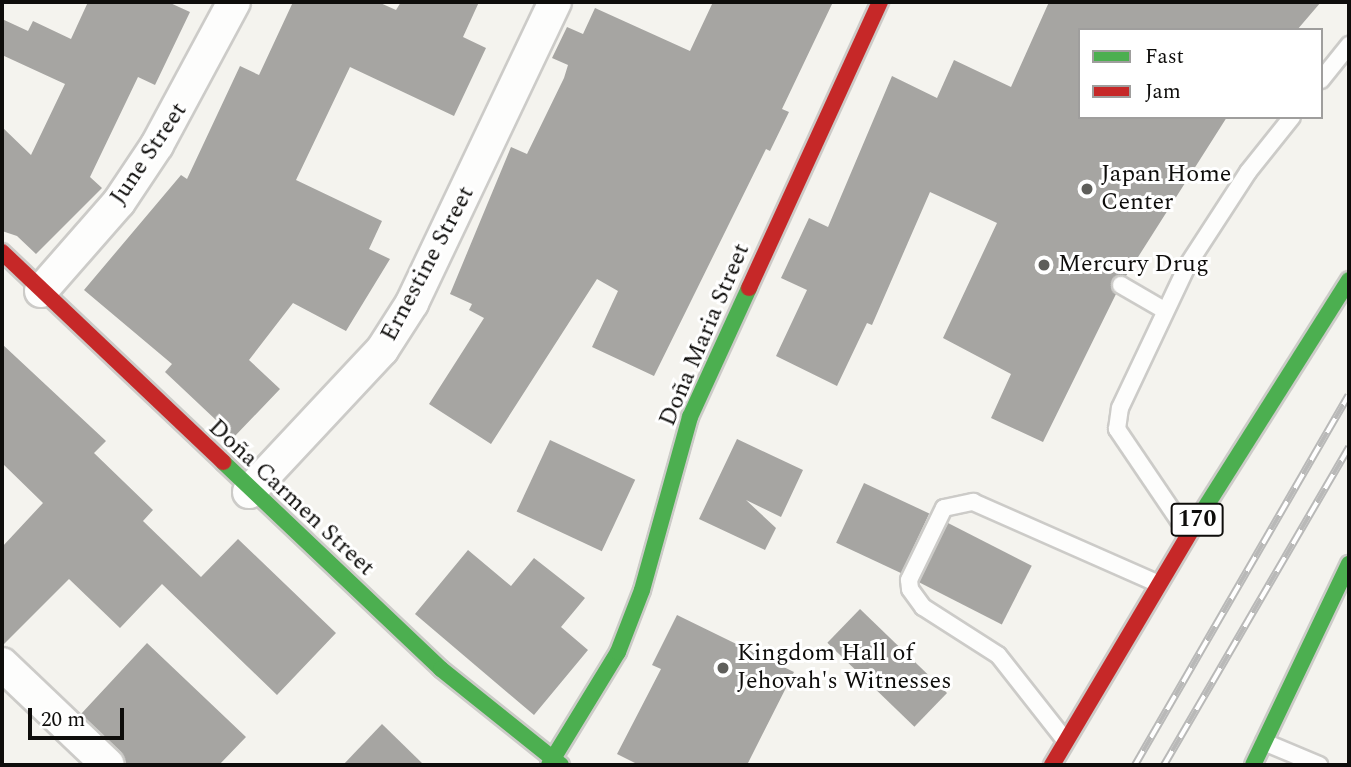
<!DOCTYPE html>
<meta charset="utf-8">
<style>
body{margin:0}
#map{position:relative;width:1351px;height:767px;overflow:hidden;background:#f4f3ee;font-family:Spectral,serif}
div>[style]{position:absolute}
.building>*{inset:0;background:#a6a5a2;transform-origin:0 0}
.roads{filter:drop-shadow(2px 0 #cccbc8) drop-shadow(-2px 0 #cccbc8) drop-shadow(0 2px #cccbc8) drop-shadow(0 -2px #cccbc8)}
.lane>*{height:16px;margin:-8px;padding:0 8px;transform-origin:8px;border-radius:8px;background:#fdfdfc}
.street>*{height:32px;margin:-16px;padding:0 16px;transform-origin:16px;border-radius:16px;background:#fdfdfc}
.fast>*{height:16px;margin:-8px;padding:0 8px;transform-origin:8px;border-radius:8px;background:#4caf50}
.jam>*{height:16px;margin:-8px;padding:0 8px;transform-origin:8px;border-radius:8px;background:#c62828}
.rail>*{height:8px;margin-top:-4px;transform-origin:0;background:repeating-linear-gradient(90deg,#fff 0 16px,#b9b9b8 0 32px);box-sizing:border-box;border-block:2px solid #b9b9b8}
.dots>*{width:19px;height:19px;translate:-50% -50%;box-sizing:border-box;border:4px solid #fff;border-radius:50%}
span{translate:-50% -50%;white-space:nowrap;text-align:center;line-height:1.15;-webkit-text-stroke:6px #fff;paint-order:stroke}
.shield-label span{padding:2px 5px;background:#fff;border:2px solid;border-radius:5px;-webkit-text-stroke-width:0}
.shield-label{font-size:23px;color:#0e0d0b;font-weight:700}
.street-label{font-size:24px;color:#0e0d0b}
.poi-label{font-size:24px;color:#0e0d0b}
.left{translate:0 -50%;text-align:left}
.frame{position:absolute;inset:0;border:4px solid #0e0d0b;pointer-events:none}
.legend{position:absolute;left:1078px;top:28px;width:245px;height:91px;box-sizing:border-box;background:#fff;border:2px solid #9f9e9d;margin:0;padding:9px 12px;list-style:none;font-size:21px;color:#0e0d0b}
.legend li{display:flex;align-items:center;gap:14px;height:35px}
.legend b{width:35px;border:2px solid #9f9e9d}
.scale{position:absolute;left:28px;top:708px;width:96px;height:32px;box-sizing:border-box;border:4px solid #0e0d0b;border-top:0;padding-left:9px;font-size:21px;line-height:24px;white-space:nowrap;color:#0e0d0b;-webkit-text-stroke:5px #fff;paint-order:stroke}
</style>
<div id="map">
<div class="building">
<i style="clip-path:polygon(88px 2px,168px 2px,190px 12px,155px 85px,138px 77px,90px 177px,102px 188px,36px 254px,17px 236px,2px 231px,2px 127px,31px 155px,65px 84px,2px 55px,2px 19px,28px 31px,33px 21px,71px 39px)"></i>
<i style="clip-path:polygon(293px 2px,378px 2px,396px 10px,401px 2px,479px 2px,463px 37px,486px 48px,454px 116px,350px 67px,296px 180px,382px 221px,369px 249px,390px 259px,346px 331px,293px 303px,249px 360px,280px 389px,234px 437px,165px 372px,172px 364px,84px 290px,181px 175px,187px 179px,240px 66px,259px 75px)"></i>
<i style="clip-path:polygon(713px 2px,833px 2px,782px 109px,789px 112px,770px 151px,766px 149px,654px 376px,592px 347px,618px 291px,597px 279px,491px 444px,429px 404px,484px 318px,469px 310px,472px 304px,450px 294px,511px 147px,527px 154px,564px 78px,568px 65px,552px 58px,567px 27px,583px 34px,595px 8px,690px 51px)"></i>
<i style="clip-path:polygon(1049px 2px,1321px 2px,1297px 30px,1080px 30px,1080px 117px,1227px 117px,1126px 276px,1112px 280px,1116px 294px,1043px 442px,991px 418px,1011px 374px,943px 338px,997px 223px,930px 192px,872px 325px,867px 323px,837px 386px,776px 356px,807px 290px,781px 278px,809px 218px,828px 227px,892px 76px,937px 98px,954px 60px,1011px 87px)"></i>
<i style="clip-path:polygon(2px 344px,106px 441px,94px 453px,153px 510px,143px 521px,201px 577px,238px 539px,336px 633px,277px 695px,162px 584px,120px 628px,69px 579px,2px 646px,2px 547px,43px 503px,2px 463px)"></i>
<i style="clip-path:polygon(737px 439px,803px 470px,781px 517px,746px 500px,776px 528px,765px 550px,699px 519px)"></i>
<i style="left:550px;top:440px;width:94px;height:79px;rotate:25deg"></i>
<i style="left:864px;top:483px;width:72px;height:66px;rotate:25deg"></i>
<i style="left:948px;top:523px;width:94px;height:66px;rotate:27deg"></i>
<i style="clip-path:polygon(468px 550px,511px 586px,534px 558px,585px 598px,561px 627px,588px 650px,534px 715px,415px 614px)"></i>
<i style="left:860px;top:609px;width:121px;height:47px;rotate:44deg"></i>
<i style="clip-path:polygon(677px 615px,794px 672px,747px 765px,639px 765px,617px 754px,661px 669px,652px 665px)"></i>
<i style="clip-path:polygon(147px 643px,246px 737px,219px 765px,127px 765px,121px 752px,81px 714px)"></i>
<i style="clip-path:polygon(382px 724px,424px 765px,343px 765px)"></i>
</div>
<div class="roads">
<div class="lane">
<i style="left:1321px;top:80px;width:45px;rotate:-51.3deg"></i>
<i style="left:1121px;top:285px;width:50px;rotate:30.2deg"></i>
<i style="left:1188px;top:534px;width:127px;rotate:-124.1deg"></i>
<i style="left:1117px;top:429px;width:21px;rotate:-82deg"></i>
<i style="left:1120px;top:408px;width:157px;rotate:-64.7deg"></i>
<i style="left:1187px;top:266px;width:112px;rotate:-57deg"></i>
<i style="left:1248px;top:172px;width:70px;rotate:-51.3deg"></i>
<i style="left:1065px;top:740px;width:108px;rotate:-128.2deg"></i>
<i style="left:998px;top:655px;width:89px;rotate:-147.4deg"></i>
<i style="left:923px;top:607px;width:22px;rotate:-126deg"></i>
<i style="left:910px;top:589px;width:9px;rotate:-96deg"></i>
<i style="left:909px;top:580px;width:80px;rotate:-64.1deg"></i>
<i style="left:944px;top:508px;width:30px;rotate:-12deg"></i>
<i style="left:973px;top:502px;width:201px;rotate:23.8deg"></i>
<i style="left:1264px;top:742px;width:60px;rotate:22.7deg"></i>
</div>
<div class="street">
<i style="left:41px;top:291px;width:118px;rotate:-48.8deg"></i>
<i style="left:119px;top:202px;width:69px;rotate:-56.3deg"></i>
<i style="left:157px;top:145px;width:162px;rotate:-61.7deg"></i>
<i style="left:249px;top:492px;width:195px;rotate:-46.9deg"></i>
<i style="left:382px;top:350px;width:56px;rotate:-57.4deg"></i>
<i style="left:412px;top:303px;width:333px;rotate:-64.6deg"></i>
<i style="left:2px;top:664px;width:146px;rotate:43.6deg"></i>
</div>
<div class="fast">
<i style="left:223px;top:462px;width:301px;rotate:43.5deg"></i>
<i style="left:441px;top:669px;width:154px;rotate:38.7deg"></i>
<i style="left:1196px;top:522px;width:286px;rotate:-57.7deg"></i>
<i style="left:549px;top:765px;width:132px;rotate:-58.6deg"></i>
<i style="left:618px;top:652px;width:66px;rotate:-68.8deg"></i>
<i style="left:642px;top:590px;width:180px;rotate:-74.5deg"></i>
<i style="left:690px;top:417px;width:142px;rotate:-65.4deg"></i>
<i style="left:1253px;top:765px;width:223px;rotate:-64.5deg"></i>
</div>
<div class="jam">
<i style="left:2px;top:252px;width:305px;rotate:43.5deg"></i>
<i style="left:749px;top:288px;width:315px;rotate:-65.4deg"></i>
<i style="left:1052px;top:765px;width:282px;rotate:-59.3deg"></i>
</div>
</div>
<div class="rail">
<i style="left:1135px;top:765px;width:427px;rotate:-60deg"></i>
<i style="left:1164px;top:765px;width:368px;rotate:-59.8deg"></i>
</div>
<div class="dots">
<i style="left:1087px;top:189px;background:#5e5e5a"></i>
<i style="left:1044px;top:265px;background:#5e5e5a"></i>
<i style="left:723px;top:668px;background:#5e5e5a"></i>
</div>
<div class="shield-label">
<span style="left:1197px;top:520px">170</span>
</div>
<div class="street-label">
<span style="left:149px;top:154px;rotate:-56deg">June Street</span>
<span style="left:428px;top:264px;rotate:-62deg">Ernestine Street</span>
<span style="left:705px;top:335px;rotate:-67deg">Doña Maria Street</span>
<span style="left:291px;top:498px;rotate:43deg">Doña Carmen Street</span>
</div>
<div class="poi-label">
<span class="left" style="left:1101px;top:189px">Japan Home<br>Center</span>
<span class="left" style="left:1058px;top:265px">Mercury Drug</span>
<span class="left" style="left:737px;top:668px">Kingdom Hall of<br>Jehovah's Witnesses</span>
</div>
<div class="frame"></div>
<ul class="legend">
<li><b style="height:9px;background:#4caf50"></b>Fast</li>
<li><b style="height:9px;background:#c62828"></b>Jam</li>
</ul>
<div class="scale">20 m</div>
</div>
